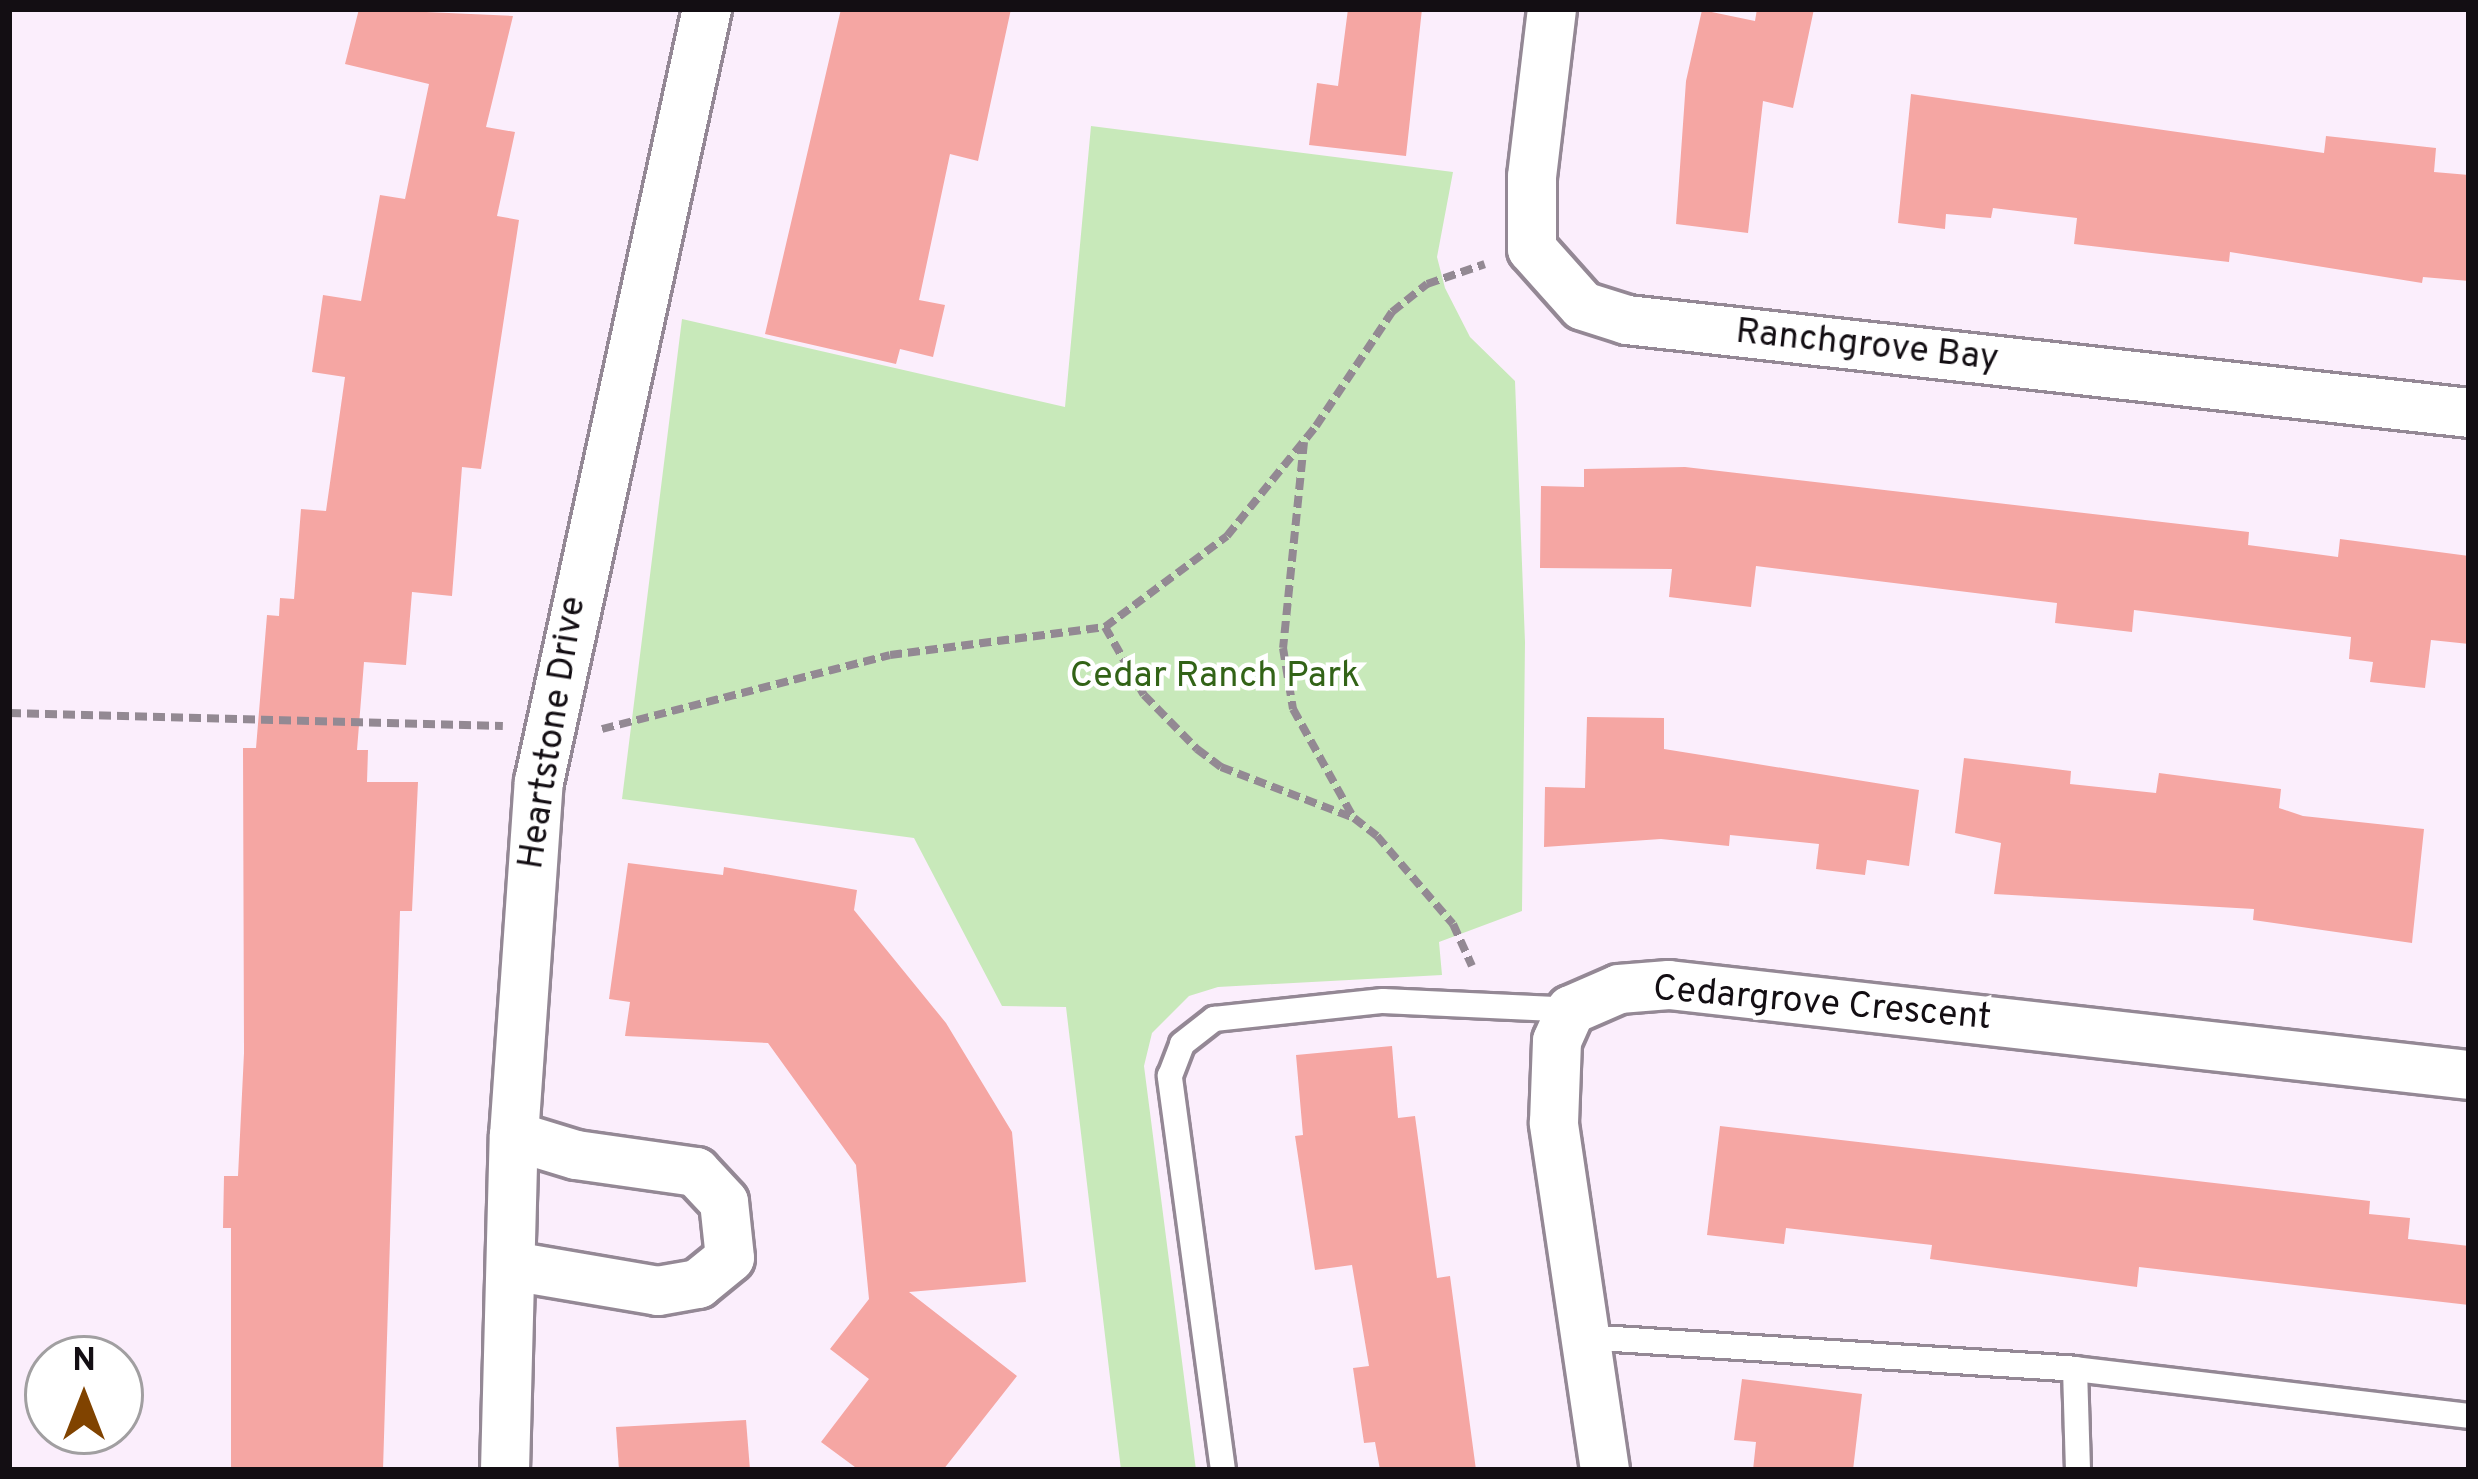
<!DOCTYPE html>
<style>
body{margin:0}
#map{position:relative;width:2478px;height:1479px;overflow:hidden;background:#fbeefc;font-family:Overpass,sans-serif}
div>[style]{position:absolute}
.green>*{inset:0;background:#c8e9ba}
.building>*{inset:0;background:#f5a6a3}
.path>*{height:8px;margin-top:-4px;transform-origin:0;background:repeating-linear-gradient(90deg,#938993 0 12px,transparent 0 18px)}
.roads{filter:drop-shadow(3px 0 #948895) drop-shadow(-3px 0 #948895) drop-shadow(0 3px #948895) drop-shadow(0 -3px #948895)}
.lane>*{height:24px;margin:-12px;padding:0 12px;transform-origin:12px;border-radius:12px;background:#fff}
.street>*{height:48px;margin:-24px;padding:0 24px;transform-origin:24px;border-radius:24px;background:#fff}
span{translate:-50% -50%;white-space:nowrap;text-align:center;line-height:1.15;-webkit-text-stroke:9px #fff;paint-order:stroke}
.street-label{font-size:36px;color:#130e13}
.park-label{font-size:36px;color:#326317}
.frame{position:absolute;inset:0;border:12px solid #130e13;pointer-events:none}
.north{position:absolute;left:24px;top:1335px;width:120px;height:120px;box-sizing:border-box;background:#fff;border:3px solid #a19fa1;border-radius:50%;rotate:0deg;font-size:33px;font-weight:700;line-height:48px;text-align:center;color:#130e13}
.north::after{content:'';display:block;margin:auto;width:42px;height:54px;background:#804300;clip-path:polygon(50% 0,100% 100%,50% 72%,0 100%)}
</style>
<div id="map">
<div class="green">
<i style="clip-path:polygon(1091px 126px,1453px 172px,1437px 257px,1445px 288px,1470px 337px,1515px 381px,1525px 642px,1522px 911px,1439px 942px,1442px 975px,1218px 987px,1189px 996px,1152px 1033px,1144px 1066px,1196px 1470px,1121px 1470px,1066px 1007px,1002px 1006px,914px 838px,622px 799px,682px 319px,1065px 407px)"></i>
</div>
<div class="building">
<i style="clip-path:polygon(359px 9px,513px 16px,486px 127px,515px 132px,497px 216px,519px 220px,481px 469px,462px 467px,452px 596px,412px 592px,406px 665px,364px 662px,357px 750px,368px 750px,367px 782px,418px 782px,412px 911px,400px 911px,383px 1470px,231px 1470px,231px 1228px,223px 1228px,224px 1176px,238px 1176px,244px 1053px,243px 748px,256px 748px,267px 615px,279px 616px,280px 598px,294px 599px,301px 509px,326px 511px,345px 377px,312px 372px,323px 295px,361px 301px,380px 195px,405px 199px,429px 84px,345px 64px)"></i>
<i style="clip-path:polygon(841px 9px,1011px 9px,978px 161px,950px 154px,919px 300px,945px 305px,933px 357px,900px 349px,896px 364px,765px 334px)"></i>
<i style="clip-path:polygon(1348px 9px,1422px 9px,1406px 156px,1309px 145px,1317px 83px,1338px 86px)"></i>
<i style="clip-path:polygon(1757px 9px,1814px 9px,1793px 108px,1763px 101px,1748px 233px,1676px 224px,1686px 81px,1702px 10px,1755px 21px)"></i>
<i style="clip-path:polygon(1911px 94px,2324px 153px,2326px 136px,2436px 148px,2434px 172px,2469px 175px,2469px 281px,2423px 277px,2422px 283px,2230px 252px,2229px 262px,2074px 244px,2077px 218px,1993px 208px,1991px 218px,1946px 214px,1945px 229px,1898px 223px)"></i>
<i style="clip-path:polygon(1685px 467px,2249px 532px,2248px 545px,2338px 557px,2340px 539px,2469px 556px,2469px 644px,2431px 640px,2425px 688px,2370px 682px,2373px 662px,2349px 659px,2351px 637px,2134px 610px,2132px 632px,2055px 623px,2057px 603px,1756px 566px,1751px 607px,1669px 597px,1672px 569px,1540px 568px,1541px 486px,1584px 487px,1584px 469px)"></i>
<i style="clip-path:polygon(1587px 717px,1664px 718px,1664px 749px,1919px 790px,1909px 866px,1867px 860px,1865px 875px,1816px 869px,1819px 844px,1730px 835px,1729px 846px,1661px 839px,1544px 847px,1545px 787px,1585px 788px)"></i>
<i style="clip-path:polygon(1964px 758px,2071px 771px,2070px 784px,2156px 793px,2159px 773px,2281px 789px,2279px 808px,2303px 816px,2424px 829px,2412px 943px,2253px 920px,2254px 909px,1994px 894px,2001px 843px,1955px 833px)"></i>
<i style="clip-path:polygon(628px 863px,723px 875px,724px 867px,857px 890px,854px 910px,946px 1023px,1012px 1132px,1026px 1282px,909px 1292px,1017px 1376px,943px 1470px,859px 1470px,821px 1442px,869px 1379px,830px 1349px,869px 1299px,856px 1165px,768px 1043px,625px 1036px,630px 1002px,609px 999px)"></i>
<i style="clip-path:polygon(1392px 1046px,1398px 1118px,1415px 1116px,1437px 1278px,1450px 1276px,1476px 1470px,1380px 1470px,1375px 1442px,1364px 1443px,1353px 1368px,1369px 1366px,1352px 1265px,1315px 1270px,1295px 1136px,1303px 1135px,1296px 1055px)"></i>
<i style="clip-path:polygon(1720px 1126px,2370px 1201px,2369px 1214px,2410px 1218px,2408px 1239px,2469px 1246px,2469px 1305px,2139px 1267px,2137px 1287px,1930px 1259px,1932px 1245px,1786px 1228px,1784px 1244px,1707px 1235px)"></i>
<i style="clip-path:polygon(1742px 1379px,1862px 1394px,1853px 1470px,1753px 1470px,1756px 1442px,1734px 1440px)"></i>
<i style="clip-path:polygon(746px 1420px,750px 1470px,619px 1470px,616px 1427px)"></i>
</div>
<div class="path">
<i style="left:1304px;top:442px;width:207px;rotate:95.8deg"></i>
<i style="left:1283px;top:648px;width:62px;rotate:80.7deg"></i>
<i style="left:1293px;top:709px;width:124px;rotate:60.9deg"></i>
<i style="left:1105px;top:627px;width:78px;rotate:60.2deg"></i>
<i style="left:1144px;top:695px;width:76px;rotate:45.5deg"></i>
<i style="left:1197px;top:749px;width:30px;rotate:37deg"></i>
<i style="left:1221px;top:767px;width:142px;rotate:21deg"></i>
<i style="left:1354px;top:818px;width:29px;rotate:38deg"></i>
<i style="left:1377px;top:836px;width:116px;rotate:49.2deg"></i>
<i style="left:1453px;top:924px;width:46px;rotate:65.7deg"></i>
<i style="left:9px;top:713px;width:494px;rotate:1.5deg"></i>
<i style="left:602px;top:729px;width:297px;rotate:-14.4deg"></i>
<i style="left:890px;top:655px;width:217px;rotate:-7.4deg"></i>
<i style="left:1105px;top:627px;width:152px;rotate:-36.7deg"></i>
<i style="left:1227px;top:536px;width:141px;rotate:-51deg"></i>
<i style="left:1316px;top:426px;width:137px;rotate:-56.3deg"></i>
<i style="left:1392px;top:312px;width:45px;rotate:-38.7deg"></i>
<i style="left:1427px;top:284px;width:61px;rotate:-19deg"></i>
</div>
<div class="roads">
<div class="lane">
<i style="left:1584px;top:1337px;width:492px;rotate:3.7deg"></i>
<i style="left:2075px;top:1369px;width:397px;rotate:6.8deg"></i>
<i style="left:2075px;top:1369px;width:101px;rotate:88.3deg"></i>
<i style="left:1223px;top:1470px;width:398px;rotate:-97.7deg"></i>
<i style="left:1170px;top:1076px;width:34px;rotate:-69deg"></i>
<i style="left:1182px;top:1044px;width:41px;rotate:-38deg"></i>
<i style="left:1214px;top:1019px;width:170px;rotate:-6.1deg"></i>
<i style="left:1383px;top:1001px;width:188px;rotate:2.7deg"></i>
</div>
<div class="street">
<i style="left:1552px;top:9px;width:169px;rotate:96.8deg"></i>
<i style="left:1532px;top:177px;width:72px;rotate:90deg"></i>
<i style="left:1532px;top:249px;width:76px;rotate:48.2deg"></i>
<i style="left:1583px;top:306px;width:46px;rotate:17.7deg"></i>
<i style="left:1627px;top:320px;width:847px;rotate:6.3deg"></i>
<i style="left:512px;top:1266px;width:148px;rotate:9.7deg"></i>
<i style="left:658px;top:1291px;width:41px;rotate:-9.9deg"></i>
<i style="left:698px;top:1284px;width:41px;rotate:-39.1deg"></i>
<i style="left:730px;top:1258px;width:56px;rotate:-96.1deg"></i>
<i style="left:724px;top:1202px;width:41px;rotate:-133deg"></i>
<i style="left:696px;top:1172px;width:121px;rotate:-171.9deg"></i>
<i style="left:576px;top:1155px;width:65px;rotate:-163deg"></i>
<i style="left:505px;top:1470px;width:334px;rotate:-88.5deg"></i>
<i style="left:514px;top:1136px;width:355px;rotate:-86deg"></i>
<i style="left:539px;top:782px;width:791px;rotate:-77.74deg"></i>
<i style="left:1605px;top:1470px;width:351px;rotate:-98.4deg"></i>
<i style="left:1554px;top:1123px;width:82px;rotate:-87.9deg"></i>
<i style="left:1557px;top:1041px;width:34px;rotate:-66deg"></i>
<i style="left:1571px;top:1010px;width:52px;rotate:-23.6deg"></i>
<i style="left:1619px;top:989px;width:50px;rotate:-4.6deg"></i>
<i style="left:1669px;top:985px;width:805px;rotate:6.42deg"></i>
</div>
</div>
<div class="street-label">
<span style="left:1867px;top:347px;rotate:6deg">Ranchgrove Bay</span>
<span style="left:554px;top:733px;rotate:-81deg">Heartstone Drive</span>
<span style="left:1822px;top:1005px;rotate:5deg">Cedargrove Crescent</span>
</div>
<div class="park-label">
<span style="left:1215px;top:678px">Cedar Ranch Park</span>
</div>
<div class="frame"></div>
<div class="north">N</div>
</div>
